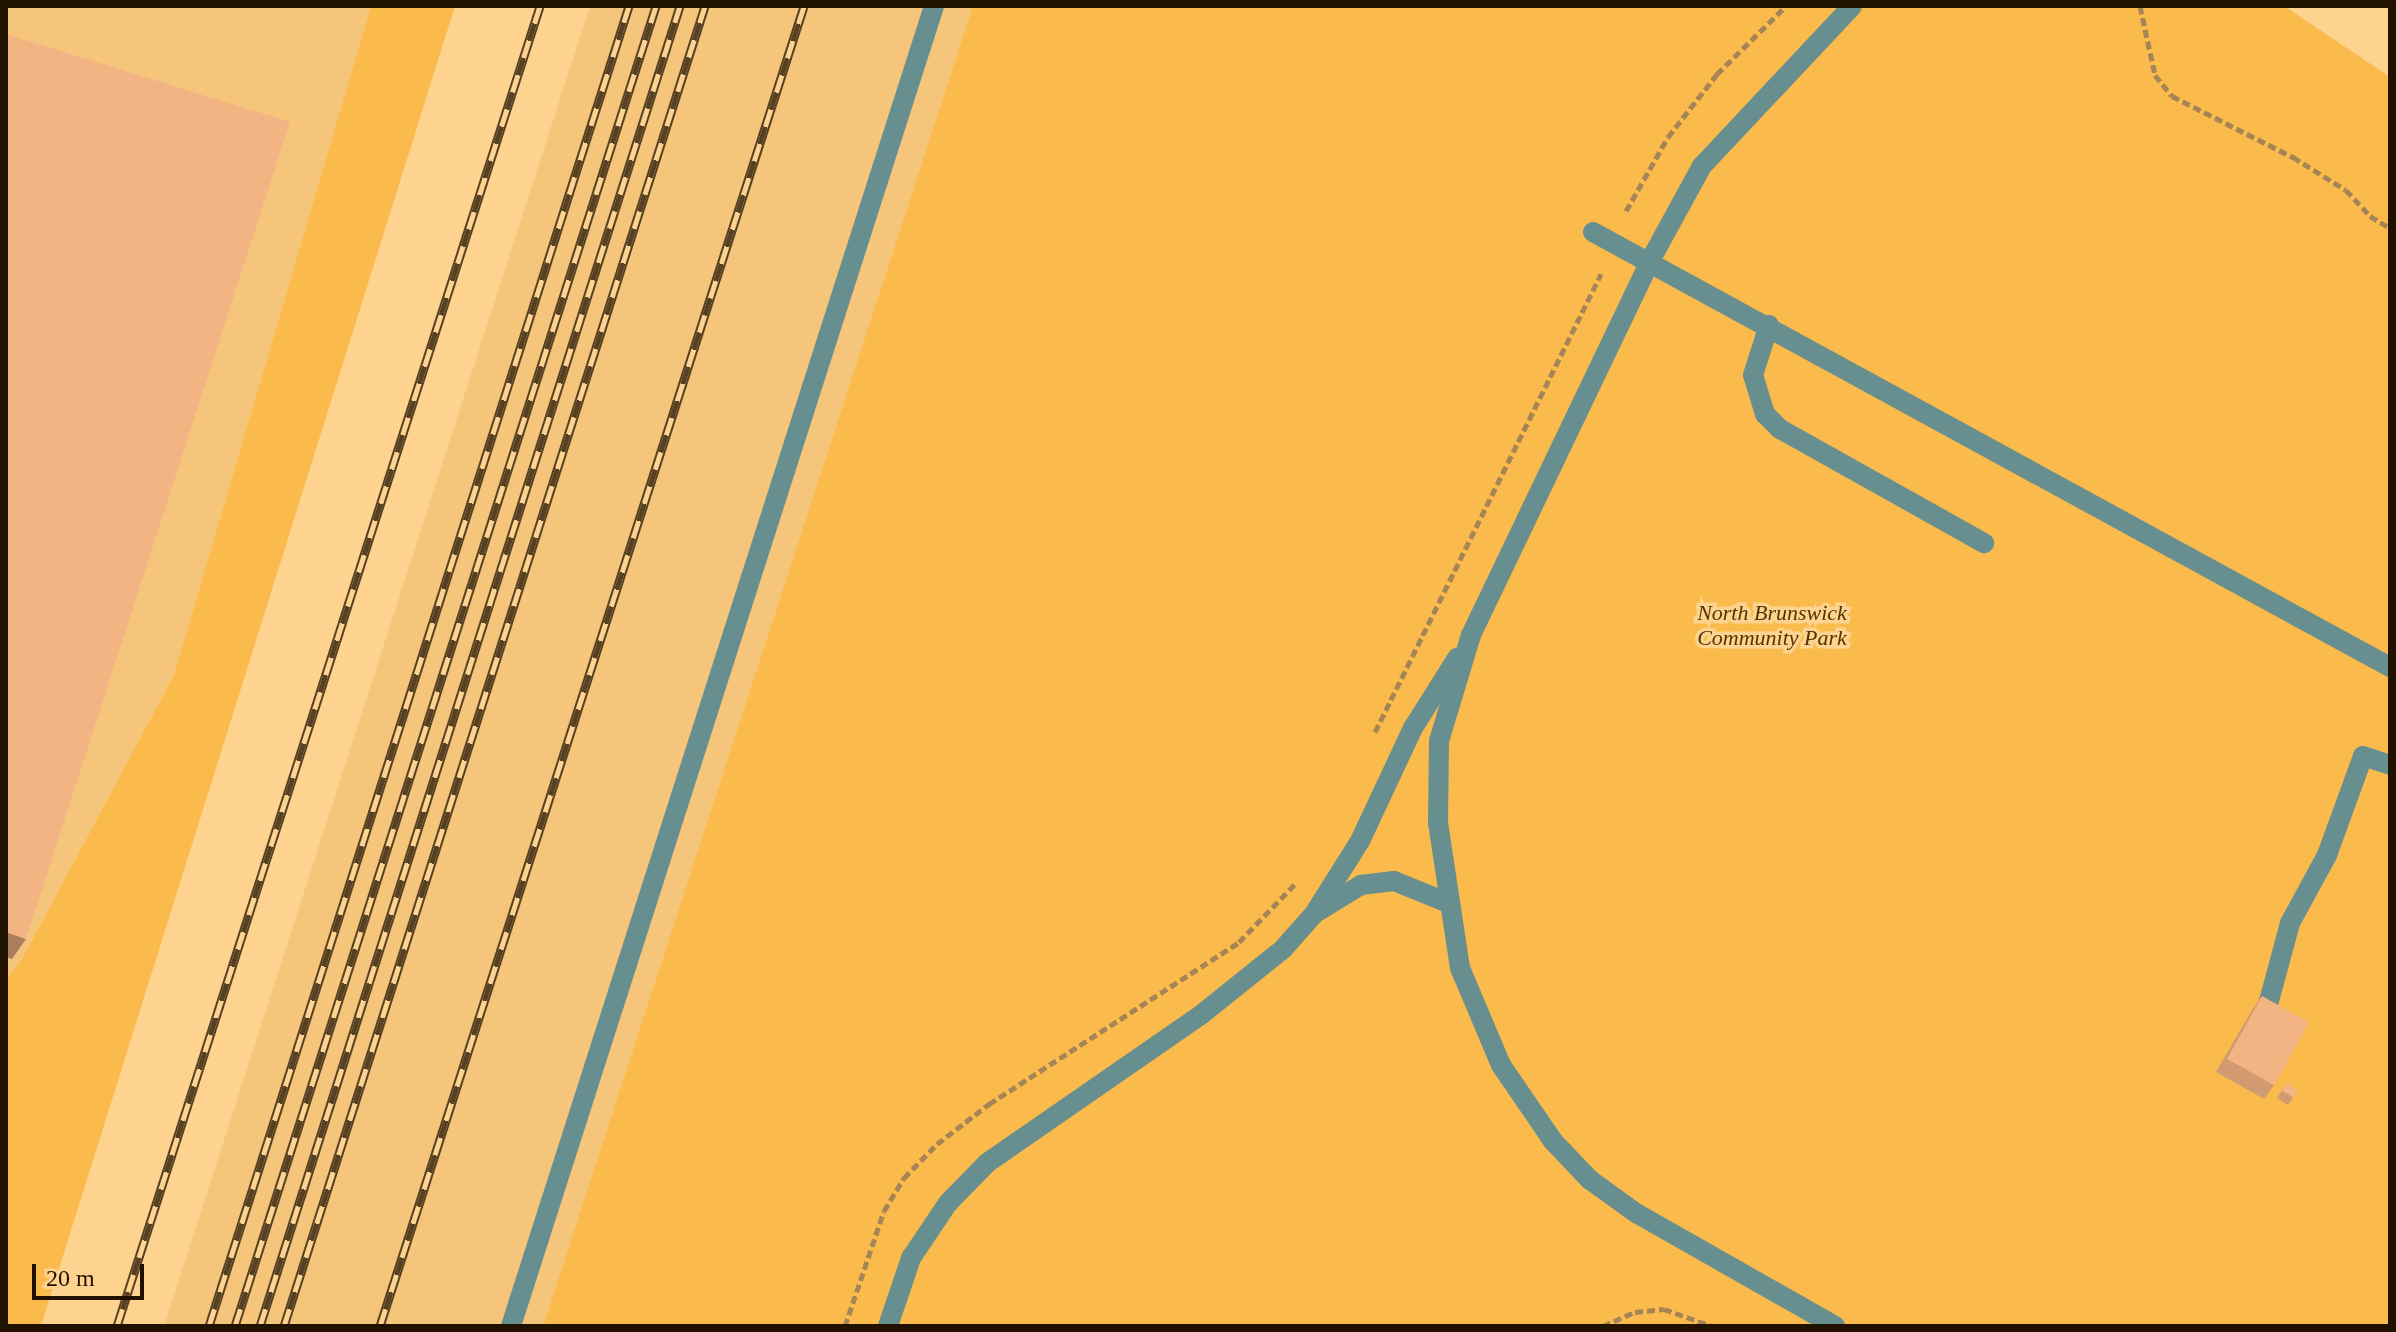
<!DOCTYPE html>
<style>
body{margin:0}
#map{position:relative;width:2396px;height:1332px;overflow:hidden;background:#fed28f;font-family:Georgia,serif}
div>[style]{position:absolute}
.built>*{inset:0;background:#f5c57b}
.green>*{inset:0;background:#faba4c}
.path>*{height:5px;margin-top:-2.5px;transform-origin:0;background:repeating-linear-gradient(90deg,#a58555 0 8px,transparent 0 12px)}
.service>*{height:20px;margin:-10px;padding:0 10px;transform-origin:10px;border-radius:10px;background:#688f90}
.rail>*{height:9px;margin-top:-4.5px;transform-origin:0;background:repeating-linear-gradient(90deg,#fed28f 0 18px,#574123 0 36px);box-sizing:border-box;border-block:2px solid #574123}
.wall>*{inset:0;background:#d19b72}
.shaded-wall>*{inset:0;background:#aa7e5c}
.building>*{inset:0;background:#f3b484;transform-origin:0 0}
span{translate:-50% -50%;white-space:nowrap;text-align:center;line-height:1.15;-webkit-text-stroke:7px #fed28f;paint-order:stroke}
.park-label{font-size:22px;color:#523600;font-style:italic}
.frame{position:absolute;inset:0;border:8px solid #211200;pointer-events:none}
.scale{position:absolute;left:32px;top:1264px;width:112px;height:36px;box-sizing:border-box;border:4px solid #211200;border-top:0;padding-left:10px;font-size:24px;line-height:28px;white-space:nowrap;color:#211200;-webkit-text-stroke:6px #fed28f;paint-order:stroke}
</style>
<div id="map">
<div class="built">
<i style="clip-path:polygon(6px 6px,371px 6px,174px 675px,21px 961px,6px 979px)"></i>
<i style="clip-path:polygon(590px 6px,973px 6px,543px 1326px,164px 1326px)"></i>
</div>
<div class="green">
<i style="clip-path:polygon(371px 6px,455px 6px,41px 1326px,6px 1326px,6px 979px,21px 961px,174px 675px)"></i>
<i style="clip-path:polygon(973px 6px,2284px 6px,2390px 77px,2390px 1326px,543px 1326px)"></i>
</div>
<div class="path">
<i style="left:2140px;top:6px;width:71px;rotate:77.7deg"></i>
<i style="left:2155px;top:75px;width:27px;rotate:51deg"></i>
<i style="left:2172px;top:96px;width:136px;rotate:26.8deg"></i>
<i style="left:2293px;top:157px;width:62px;rotate:31.9deg"></i>
<i style="left:2346px;top:190px;width:35px;rotate:47deg"></i>
<i style="left:2370px;top:216px;width:23px;rotate:31deg"></i>
<i style="left:1626px;top:211px;width:85px;rotate:-60.4deg"></i>
<i style="left:1668px;top:137px;width:80px;rotate:-52.1deg"></i>
<i style="left:1717px;top:74px;width:97px;rotate:-44.6deg"></i>
<i style="left:1375px;top:732px;width:511px;rotate:-63.74deg"></i>
<i style="left:845px;top:1326px;width:121px;rotate:-71.3deg"></i>
<i style="left:884px;top:1211px;width:39px;rotate:-59deg"></i>
<i style="left:904px;top:1178px;width:47px;rotate:-45.9deg"></i>
<i style="left:937px;top:1144px;width:66px;rotate:-37.6deg"></i>
<i style="left:989px;top:1104px;width:298px;rotate:-32.9deg"></i>
<i style="left:1239px;top:942px;width:83px;rotate:-46deg"></i>
<i style="left:1603px;top:1326px;width:35px;rotate:-24deg"></i>
<i style="left:1635px;top:1312px;width:29px;rotate:-6deg"></i>
<i style="left:1664px;top:1309px;width:51px;rotate:19.5deg"></i>
</div>
<div class="service">
<i style="left:1593px;top:232px;width:908px;rotate:28.63deg"></i>
<i style="left:1769px;top:325px;width:52px;rotate:107.7deg"></i>
<i style="left:1753px;top:375px;width:41px;rotate:72.9deg"></i>
<i style="left:1765px;top:414px;width:21px;rotate:45deg"></i>
<i style="left:1780px;top:429px;width:234px;rotate:29.2deg"></i>
<i style="left:1317px;top:912px;width:52px;rotate:-31.5deg"></i>
<i style="left:1361px;top:885px;width:33px;rotate:-7deg"></i>
<i style="left:1394px;top:881px;width:56px;rotate:22deg"></i>
<i style="left:2269px;top:1001px;width:81px;rotate:-74.9deg"></i>
<i style="left:2290px;top:923px;width:77px;rotate:-61.4deg"></i>
<i style="left:2327px;top:855px;width:105px;rotate:-70deg"></i>
<i style="left:2363px;top:756px;width:28px;rotate:18deg"></i>
<i style="left:511px;top:1326px;width:1386px;rotate:-72.23deg"></i>
<i style="left:888px;top:1326px;width:72px;rotate:-71.3deg"></i>
<i style="left:911px;top:1258px;width:66px;rotate:-56.1deg"></i>
<i style="left:948px;top:1203px;width:56px;rotate:-45.7deg"></i>
<i style="left:987px;top:1163px;width:262px;rotate:-34.7deg"></i>
<i style="left:1202px;top:1014px;width:104px;rotate:-38.7deg"></i>
<i style="left:1283px;top:949px;width:47px;rotate:-48.5deg"></i>
<i style="left:1314px;top:914px;width:86px;rotate:-57.8deg"></i>
<i style="left:1360px;top:841px;width:125px;rotate:-64.9deg"></i>
<i style="left:1413px;top:728px;width:83px;rotate:-57.8deg"></i>
<i style="left:1835px;top:1326px;width:229px;rotate:-150.4deg"></i>
<i style="left:1636px;top:1213px;width:57px;rotate:-144.3deg"></i>
<i style="left:1590px;top:1180px;width:54px;rotate:-133.5deg"></i>
<i style="left:1553px;top:1141px;width:92px;rotate:-124.4deg"></i>
<i style="left:1501px;top:1065px;width:105px;rotate:-112.9deg"></i>
<i style="left:1460px;top:968px;width:147px;rotate:-98.6deg"></i>
<i style="left:1438px;top:823px;width:82px;rotate:-89.3deg"></i>
<i style="left:1439px;top:741px;width:111px;rotate:-73.2deg"></i>
<i style="left:1471px;top:635px;width:417px;rotate:-64.4deg"></i>
<i style="left:1651px;top:259px;width:106px;rotate:-61.3deg"></i>
<i style="left:1702px;top:166px;width:219px;rotate:-46.8deg"></i>
</div>
<div class="rail">
<i style="left:117px;top:1326px;width:1386px;rotate:-72.23deg"></i>
<i style="left:209px;top:1326px;width:1385px;rotate:-72.35deg"></i>
<i style="left:235px;top:1326px;width:1386px;rotate:-72.31deg"></i>
<i style="left:260px;top:1326px;width:1385px;rotate:-72.35deg"></i>
<i style="left:284px;top:1326px;width:1386px;rotate:-72.31deg"></i>
<i style="left:380px;top:1326px;width:1386px;rotate:-72.19deg"></i>
</div>
<div class="wall">
<i style="clip-path:polygon(2262px 996px,2274px 1085px,2264px 1099px,2216px 1072px,2252px 1010px)"></i>
<i style="clip-path:polygon(2287px 1083px,2293px 1098px,2288px 1105px,2277px 1098px)"></i>
</div>
<div class="shaded-wall">
<i style="clip-path:polygon(6px 932px,26px 939px,12px 959px,6px 957px)"></i>
</div>
<div class="building">
<i style="clip-path:polygon(6px 34px,290px 122px,26px 939px,6px 932px)"></i>
<i style="left:2262px;top:996px;width:54px;height:72px;rotate:29deg"></i>
<i style="left:2287px;top:1083px;width:13px;height:9px;rotate:32deg"></i>
</div>
<div class="park-label">
<span style="left:1772px;top:625px">North Brunswick<br>Community Park</span>
</div>
<div class="frame"></div>
<div class="scale">20 m</div>
</div>
